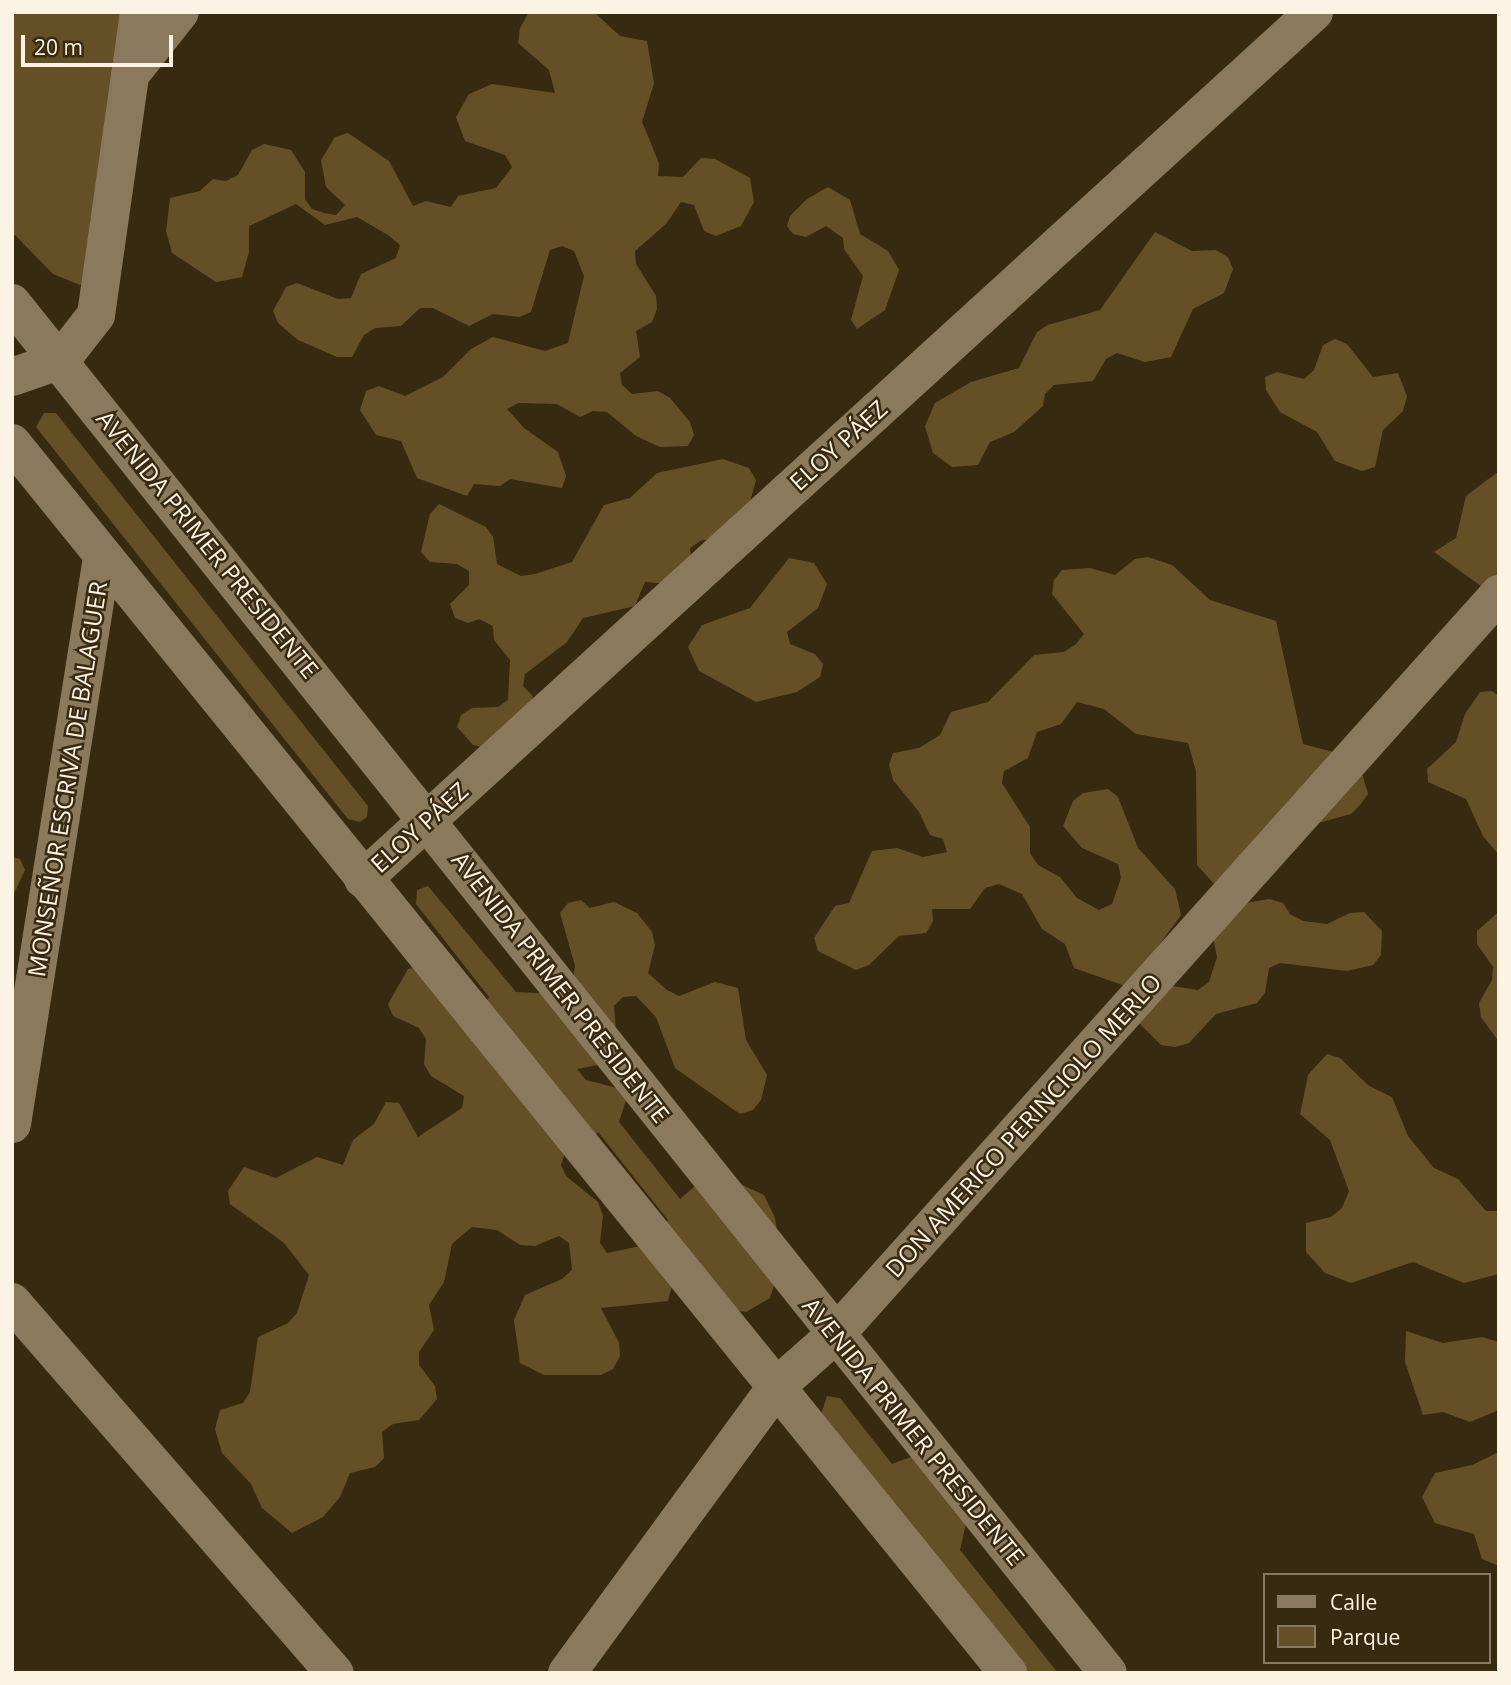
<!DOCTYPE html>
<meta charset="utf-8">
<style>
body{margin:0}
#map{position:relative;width:1511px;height:1685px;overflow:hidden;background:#382a10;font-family:"Open Sans",sans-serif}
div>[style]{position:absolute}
.green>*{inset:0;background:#654f27}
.street>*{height:38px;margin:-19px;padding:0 19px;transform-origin:19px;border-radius:19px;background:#8a795d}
.secondary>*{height:38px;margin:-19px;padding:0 19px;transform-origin:19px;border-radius:19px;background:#8a795d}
span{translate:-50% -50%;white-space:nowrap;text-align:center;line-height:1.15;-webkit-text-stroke:5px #382a10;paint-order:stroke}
.street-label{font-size:24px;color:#fcf3e3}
.frame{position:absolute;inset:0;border:14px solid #fcf3e3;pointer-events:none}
.legend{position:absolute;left:1263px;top:1573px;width:228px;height:91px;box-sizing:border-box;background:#382a10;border:2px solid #867a64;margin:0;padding:9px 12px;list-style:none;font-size:21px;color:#fcf3e3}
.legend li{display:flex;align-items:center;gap:14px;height:35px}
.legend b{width:35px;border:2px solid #867a64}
.scale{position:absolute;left:21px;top:35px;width:152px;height:32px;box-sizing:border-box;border:4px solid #fcf3e3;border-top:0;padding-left:9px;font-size:21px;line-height:24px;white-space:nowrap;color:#fcf3e3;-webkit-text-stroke:5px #382a10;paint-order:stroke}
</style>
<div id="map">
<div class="green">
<i style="clip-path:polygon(12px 12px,167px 12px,101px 211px,90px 218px,92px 279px,80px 285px,53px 274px,12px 232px)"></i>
<i style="clip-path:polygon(529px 12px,594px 12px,620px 36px,647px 41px,654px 83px,642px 122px,659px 163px,658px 176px,683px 177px,701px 158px,715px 159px,750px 178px,754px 202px,741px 226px,716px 236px,704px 231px,694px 205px,681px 202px,666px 224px,635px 251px,636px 264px,656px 296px,657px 309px,652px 322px,636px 331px,640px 357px,620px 373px,622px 385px,632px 394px,658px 391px,670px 398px,690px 422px,694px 435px,688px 446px,660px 447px,636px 436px,607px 412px,593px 411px,580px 417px,557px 404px,518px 403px,507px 409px,524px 428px,558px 452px,566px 476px,562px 488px,510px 479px,500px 486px,474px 484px,467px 496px,417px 478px,401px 441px,376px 435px,360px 410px,366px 391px,379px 386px,405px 396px,443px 377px,471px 349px,493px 337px,545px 351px,568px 343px,584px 276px,574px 251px,562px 246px,550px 250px,531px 312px,519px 317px,493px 314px,469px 326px,433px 308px,420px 308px,401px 326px,375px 328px,364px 335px,352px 357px,337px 357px,298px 340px,278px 323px,273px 311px,286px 287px,297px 283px,338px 299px,351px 298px,361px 274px,396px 258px,400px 245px,388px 235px,357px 217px,325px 225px,296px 204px,249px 226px,249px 252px,242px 277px,216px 282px,172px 253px,166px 231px,170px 198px,200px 191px,213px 179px,226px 181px,238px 175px,252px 150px,264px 144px,291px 150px,305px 172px,305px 199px,312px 209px,324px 213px,336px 215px,345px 205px,326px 187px,321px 160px,335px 137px,348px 133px,389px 161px,413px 206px,426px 201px,451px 207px,458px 196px,496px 188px,512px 167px,505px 155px,465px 141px,456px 117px,469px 94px,492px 84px,555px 93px,549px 70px,518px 43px,520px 28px)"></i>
<i style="clip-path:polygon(828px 187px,850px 200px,860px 234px,888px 251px,899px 270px,885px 310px,857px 329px,851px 320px,863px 276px,844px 249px,843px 238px,826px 226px,806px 237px,793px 234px,787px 226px,790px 216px,807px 199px)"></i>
<i style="clip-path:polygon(1155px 232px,1192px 251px,1216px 250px,1228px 257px,1233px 269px,1224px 293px,1193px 309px,1171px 357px,1145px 362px,1117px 353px,1106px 359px,1093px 381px,1054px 385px,1045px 394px,1043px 406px,1014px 432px,990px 442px,978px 465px,952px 467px,933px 453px,925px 426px,935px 403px,971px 382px,1019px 368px,1037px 332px,1048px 325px,1100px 310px)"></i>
<i style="clip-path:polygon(1335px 339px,1347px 344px,1373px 377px,1398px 373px,1407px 396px,1403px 411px,1383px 430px,1375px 467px,1362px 471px,1335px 461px,1317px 432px,1280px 412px,1266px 390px,1265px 377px,1277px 372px,1304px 379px,1314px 370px,1323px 345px)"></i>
<i style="clip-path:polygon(44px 413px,56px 413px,368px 806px,367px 817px,360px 822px,348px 819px,36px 427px)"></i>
<i style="clip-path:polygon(723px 459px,749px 468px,756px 480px,745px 520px,728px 540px,702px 540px,690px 548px,692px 573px,671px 584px,645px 582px,635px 606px,583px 618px,567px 642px,525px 674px,523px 686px,532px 695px,535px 708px,487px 748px,473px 745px,457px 727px,461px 715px,472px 708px,498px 707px,508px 700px,510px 660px,494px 640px,493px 626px,479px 619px,468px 623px,455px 618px,450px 604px,469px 585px,469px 571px,457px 564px,430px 562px,421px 552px,430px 514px,439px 504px,486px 527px,493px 537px,497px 564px,521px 576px,535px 574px,572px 562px,604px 505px,630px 498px,657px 473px)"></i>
<i style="clip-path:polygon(1499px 471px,1499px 587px,1485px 589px,1434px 552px,1456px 538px,1466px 496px)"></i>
<i style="clip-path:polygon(1148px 557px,1172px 565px,1210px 600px,1276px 621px,1303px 744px,1341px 754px,1361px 770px,1368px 794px,1360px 805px,1351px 814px,1311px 825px,1215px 885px,1197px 865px,1196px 771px,1188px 743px,1136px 734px,1104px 709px,1077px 702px,1061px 724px,1037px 732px,1028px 758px,1004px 771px,1002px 783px,1030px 827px,1030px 853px,1038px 865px,1060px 877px,1077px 898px,1099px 910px,1112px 904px,1121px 878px,1118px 864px,1082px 848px,1063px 826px,1073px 801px,1083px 793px,1108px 789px,1118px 797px,1138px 848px,1175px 889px,1181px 915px,1128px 987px,1074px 968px,1065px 944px,1042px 929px,1022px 894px,999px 884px,985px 888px,970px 909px,932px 909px,933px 921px,926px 933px,899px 936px,869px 965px,856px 970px,818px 951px,814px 938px,835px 906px,849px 903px,872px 851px,897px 848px,923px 857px,947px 852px,943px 839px,930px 835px,919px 812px,893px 780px,889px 765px,893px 753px,919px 748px,940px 735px,951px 712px,988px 702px,1034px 655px,1064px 652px,1076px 644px,1084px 634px,1052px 594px,1054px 580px,1062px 570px,1090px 568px,1115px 575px,1135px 559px)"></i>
<i style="clip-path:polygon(789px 558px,814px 563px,827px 584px,818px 608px,787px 632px,790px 644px,815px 654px,823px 664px,820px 677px,797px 692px,756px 702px,699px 671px,688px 647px,702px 625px,750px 608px)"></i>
<i style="clip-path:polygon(1492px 691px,1499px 696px,1499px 855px,1483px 836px,1466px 799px,1428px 782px,1427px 769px,1456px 742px,1465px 714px,1480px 692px)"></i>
<i style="clip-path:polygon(12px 857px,20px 859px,25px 870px,12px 898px)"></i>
<i style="clip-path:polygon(evenodd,428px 886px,516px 992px,555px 994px,573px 980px,575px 966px,560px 913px,568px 903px,581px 900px,590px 908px,614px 902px,637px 913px,652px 932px,655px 945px,648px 973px,667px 990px,679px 996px,715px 982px,738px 988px,746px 1040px,767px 1075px,761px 1100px,753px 1110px,740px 1114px,675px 1068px,656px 1017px,636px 996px,623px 997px,614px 1006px,616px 1031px,598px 1065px,577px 1069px,586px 1080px,617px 1088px,627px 1097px,619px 1122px,680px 1199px,695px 1186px,738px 1183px,764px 1195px,775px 1218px,782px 1260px,770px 1298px,746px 1312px,733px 1310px,674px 1277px,668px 1301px,601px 1308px,619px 1343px,620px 1356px,613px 1369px,601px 1375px,544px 1375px,520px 1363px,514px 1320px,525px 1295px,562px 1279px,572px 1270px,569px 1243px,559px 1236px,535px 1246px,520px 1245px,497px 1230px,472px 1227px,452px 1244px,444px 1282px,429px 1305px,434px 1330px,419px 1352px,419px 1365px,435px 1386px,437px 1399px,419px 1420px,393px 1424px,382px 1432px,384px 1458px,375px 1467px,350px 1473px,340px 1497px,323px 1517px,292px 1533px,262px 1508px,251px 1484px,222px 1453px,215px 1429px,220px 1410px,243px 1403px,250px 1392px,258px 1337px,288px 1323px,297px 1313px,309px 1275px,284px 1243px,230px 1204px,228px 1191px,244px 1167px,276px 1178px,317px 1157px,343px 1165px,353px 1140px,374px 1124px,386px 1102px,399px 1103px,418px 1137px,462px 1108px,464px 1096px,431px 1076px,424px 1064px,426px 1039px,419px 1028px,393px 1016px,388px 1004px,408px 969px,421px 967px,482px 1008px,489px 997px,416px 904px,417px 890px,428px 886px,598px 1132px,668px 1220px,664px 1230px,645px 1245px,607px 1253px,600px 1243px,603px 1216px,598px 1202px,566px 1176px,561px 1165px,565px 1153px,591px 1143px,598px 1132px)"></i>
<i style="clip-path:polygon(1269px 899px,1283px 903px,1290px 914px,1303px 921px,1327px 924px,1350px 913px,1364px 912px,1382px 931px,1381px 955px,1373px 965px,1347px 971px,1280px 963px,1269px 968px,1265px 993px,1257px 1003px,1216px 1014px,1189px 1043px,1175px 1047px,1161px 1045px,1136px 1020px,1172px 986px,1198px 990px,1209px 982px,1217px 957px,1212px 932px,1240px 904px)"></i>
<i style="clip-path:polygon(1496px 914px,1499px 914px,1499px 1042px,1481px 1017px,1479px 1003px,1492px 980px,1493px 967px,1477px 944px,1477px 931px)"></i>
<i style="clip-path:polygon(1327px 1054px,1340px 1058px,1369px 1086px,1392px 1097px,1408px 1136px,1434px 1168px,1458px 1179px,1486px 1211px,1499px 1211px,1499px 1274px,1464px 1283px,1413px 1262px,1351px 1283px,1325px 1273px,1306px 1252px,1306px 1223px,1331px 1217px,1342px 1208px,1349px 1191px,1330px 1140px,1300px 1114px,1308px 1075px)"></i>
<i style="clip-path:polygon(1406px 1331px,1443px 1343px,1482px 1337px,1499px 1342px,1499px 1410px,1470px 1422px,1443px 1412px,1423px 1415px,1405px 1362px)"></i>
<i style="clip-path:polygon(827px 1396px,840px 1398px,892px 1464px,919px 1454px,966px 1523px,960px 1550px,1058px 1673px,1027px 1673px,821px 1414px)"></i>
<i style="clip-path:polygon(1499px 1452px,1499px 1566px,1482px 1559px,1474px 1534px,1435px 1523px,1422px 1497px,1435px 1473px,1472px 1465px)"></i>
</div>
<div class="street">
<i style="left:130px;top:75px;width:80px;rotate:-51.6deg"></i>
<i style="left:12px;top:377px;width:52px;rotate:-19.1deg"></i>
<i style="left:61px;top:360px;width:57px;rotate:-52.1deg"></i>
<i style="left:96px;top:315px;width:306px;rotate:-81.9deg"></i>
<i style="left:363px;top:879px;width:1287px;rotate:-42.35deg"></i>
<i style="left:12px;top:1124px;width:573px;rotate:-80.97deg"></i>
<i style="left:12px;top:1302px;width:492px;rotate:49deg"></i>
<i style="left:567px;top:1673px;width:354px;rotate:-53.8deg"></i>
<i style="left:776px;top:1387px;width:80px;rotate:-41.5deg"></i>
<i style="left:836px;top:1334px;width:994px;rotate:-48.14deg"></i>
</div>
<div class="secondary">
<i style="left:12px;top:303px;width:1754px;rotate:51.34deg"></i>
<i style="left:12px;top:443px;width:1583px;rotate:51deg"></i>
</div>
<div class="street-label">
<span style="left:838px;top:445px;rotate:-42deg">ELOY PÁEZ</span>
<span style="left:208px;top:544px;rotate:51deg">AVENIDA PRIMER PRESIDENTE</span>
<span style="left:67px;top:779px;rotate:-81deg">MONSEÑOR ESCRIVA DE BALAGUER</span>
<span style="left:419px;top:827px;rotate:-42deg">ELOY PÁEZ</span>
<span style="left:561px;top:987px;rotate:52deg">AVENIDA PRIMER PRESIDENTE</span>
<span style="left:1023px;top:1125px;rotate:-48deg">DON AMERICO PERINCIOLO MERLO</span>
<span style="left:914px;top:1431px;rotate:51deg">AVENIDA PRIMER PRESIDENTE</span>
</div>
<div class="frame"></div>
<ul class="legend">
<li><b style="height:9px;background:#8a795d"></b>Calle</li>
<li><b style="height:19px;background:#654f27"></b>Parque</li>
</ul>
<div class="scale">20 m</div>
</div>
